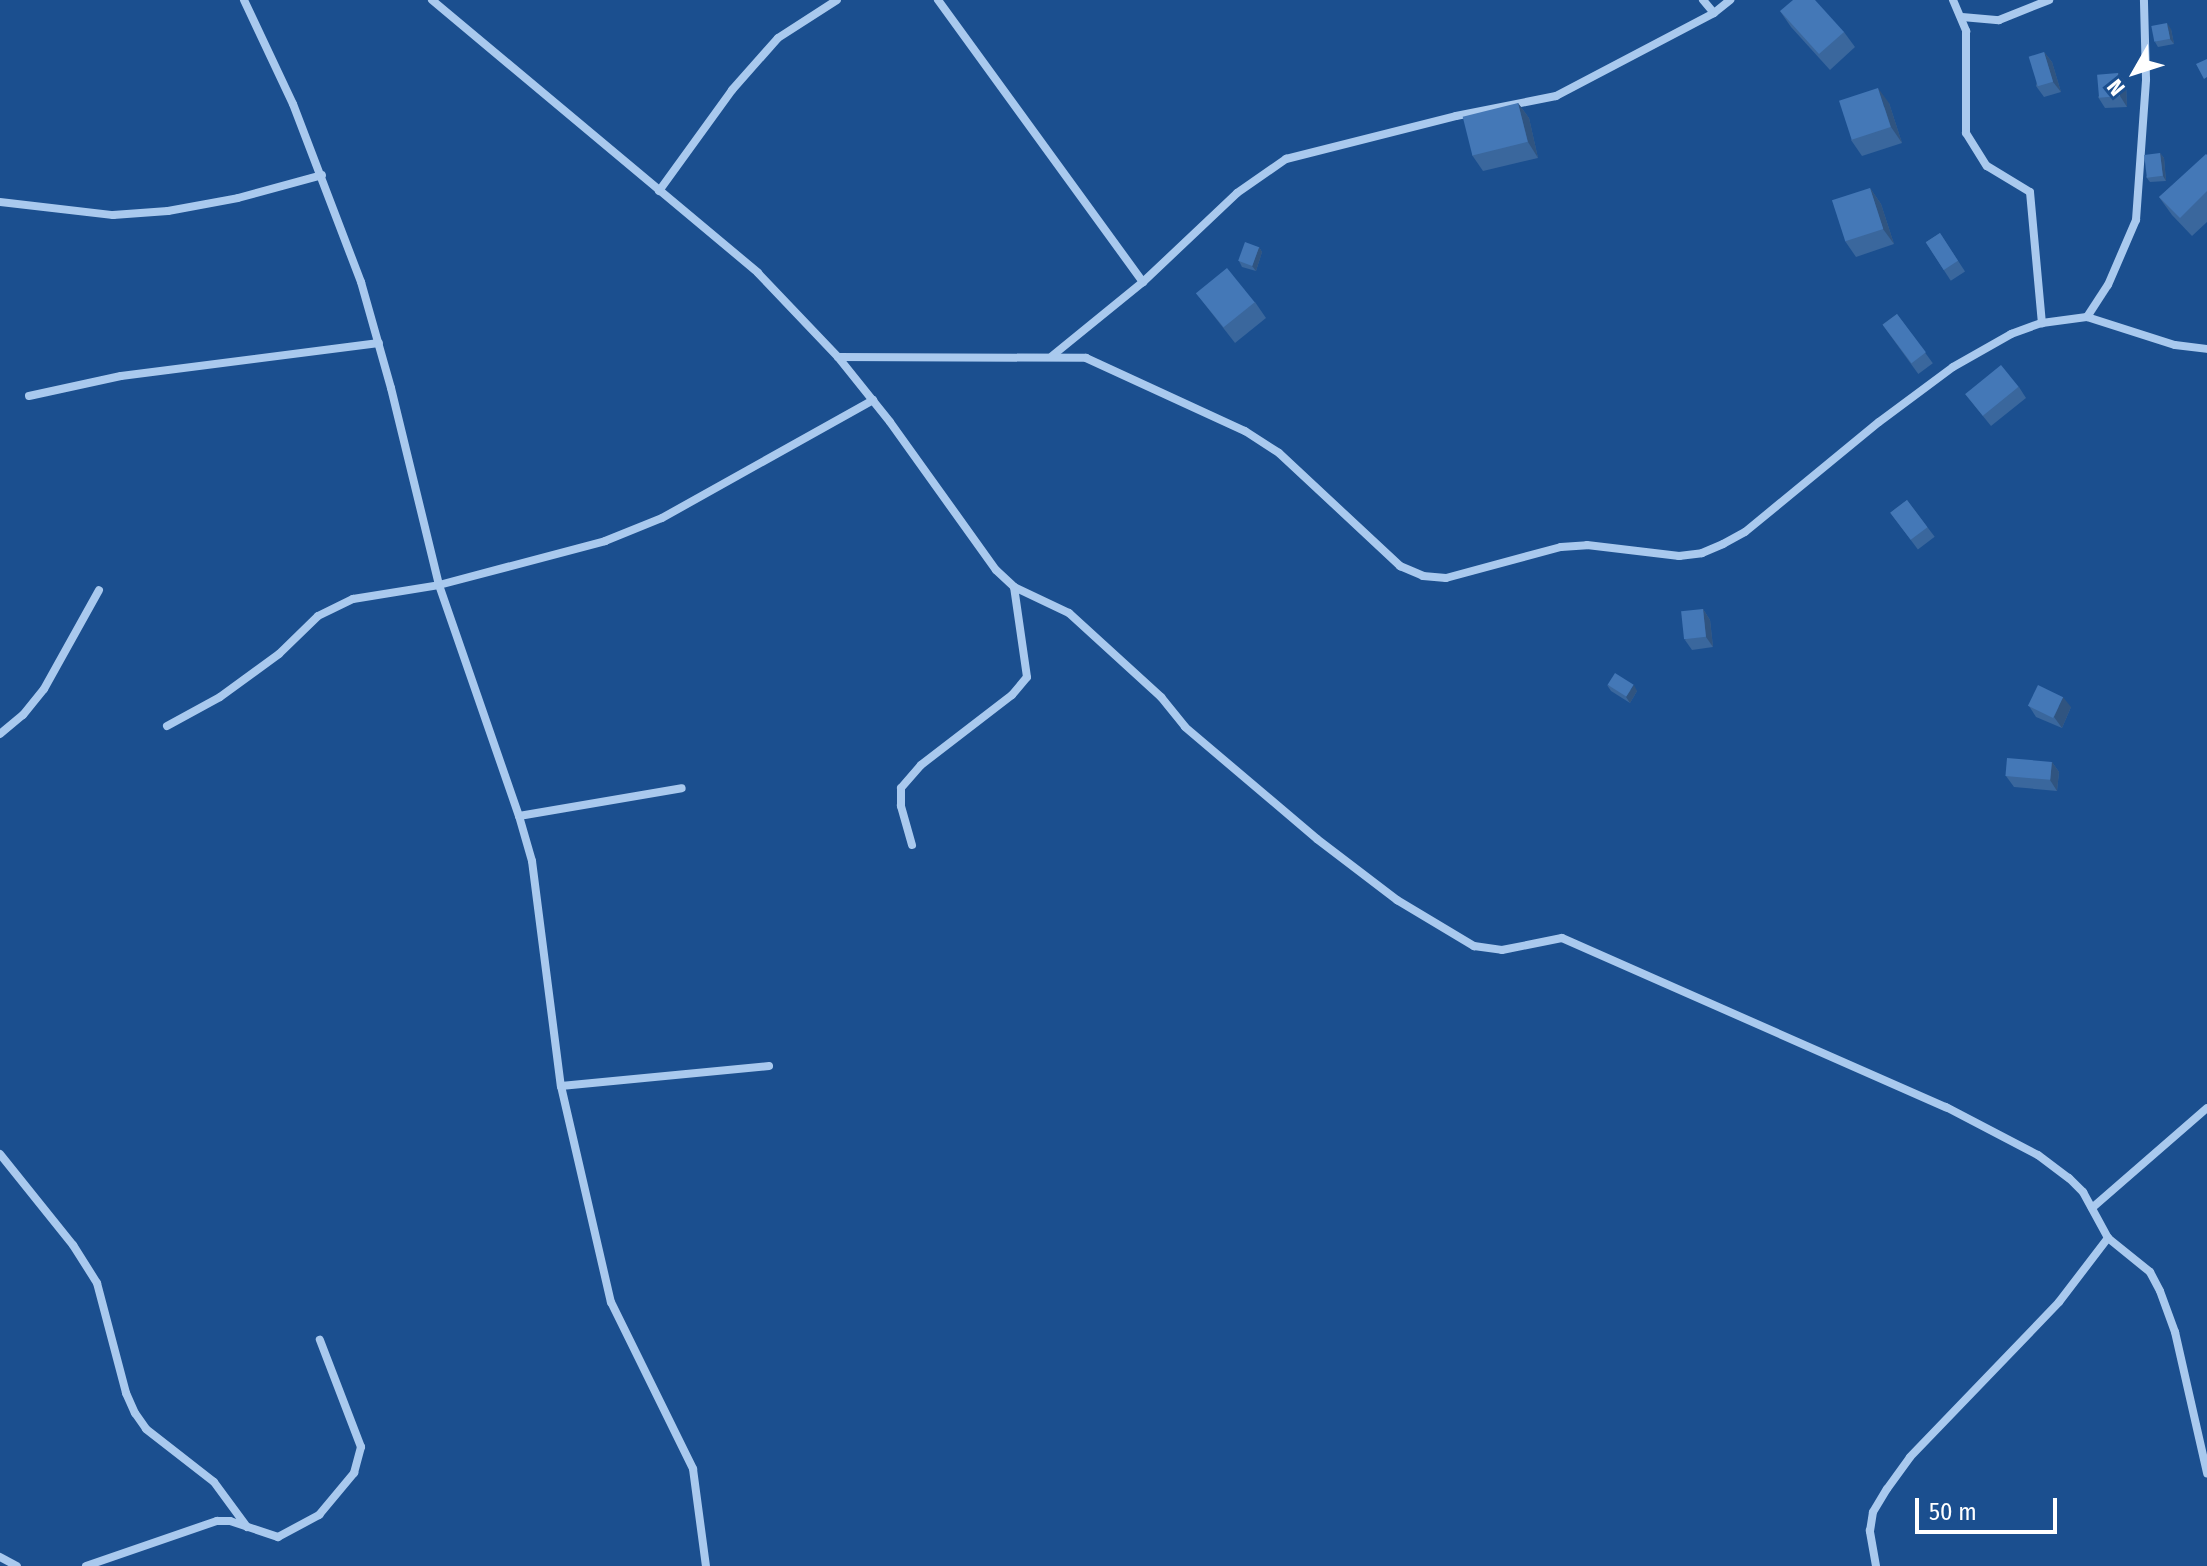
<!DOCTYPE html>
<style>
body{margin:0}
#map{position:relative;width:2207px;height:1566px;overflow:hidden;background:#1b4f8f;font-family:"Fira Sans Condensed",sans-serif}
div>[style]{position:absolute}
.street>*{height:8px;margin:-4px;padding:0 4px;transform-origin:4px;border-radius:4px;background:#a9c9ee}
.wall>*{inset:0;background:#3a679d;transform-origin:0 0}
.shaded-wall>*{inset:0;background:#305480}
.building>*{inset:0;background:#4478b7;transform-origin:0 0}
span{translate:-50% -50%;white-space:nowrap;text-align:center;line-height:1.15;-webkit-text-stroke:6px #1b4f8f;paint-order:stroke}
.north{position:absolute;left:2095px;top:32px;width:80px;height:80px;-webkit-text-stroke:6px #1b4f8f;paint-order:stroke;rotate:231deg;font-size:22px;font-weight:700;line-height:32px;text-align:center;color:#fff}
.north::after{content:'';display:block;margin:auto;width:28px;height:36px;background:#fff;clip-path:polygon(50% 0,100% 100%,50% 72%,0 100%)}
.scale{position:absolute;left:1915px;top:1498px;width:142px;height:36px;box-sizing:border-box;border:4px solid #fff;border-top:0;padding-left:10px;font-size:24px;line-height:28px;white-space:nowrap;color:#fff;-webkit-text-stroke:6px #1b4f8f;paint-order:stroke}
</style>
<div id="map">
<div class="street">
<i style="left:244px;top:0;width:115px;rotate:64.8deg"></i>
<i style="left:293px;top:104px;width:191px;rotate:69.1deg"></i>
<i style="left:361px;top:282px;width:110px;rotate:74.2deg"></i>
<i style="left:391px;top:388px;width:203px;rotate:76.3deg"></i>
<i style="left:439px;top:585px;width:244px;rotate:70.9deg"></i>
<i style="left:519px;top:816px;width:47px;rotate:73.9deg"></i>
<i style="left:532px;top:861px;width:227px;rotate:82.7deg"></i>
<i style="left:561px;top:1086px;width:222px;rotate:77deg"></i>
<i style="left:611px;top:1302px;width:186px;rotate:63.8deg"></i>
<i style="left:693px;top:1469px;width:98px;rotate:82.4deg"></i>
<i style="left:432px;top:0;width:425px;rotate:39.9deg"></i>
<i style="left:758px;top:273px;width:116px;rotate:46.4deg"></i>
<i style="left:838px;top:357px;width:83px;rotate:51.3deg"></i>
<i style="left:890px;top:422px;width:182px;rotate:54.4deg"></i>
<i style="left:996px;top:570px;width:25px;rotate:43deg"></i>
<i style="left:1014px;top:587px;width:61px;rotate:25.3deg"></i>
<i style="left:1069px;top:613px;width:125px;rotate:42.4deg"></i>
<i style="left:1161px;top:697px;width:38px;rotate:51deg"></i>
<i style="left:1185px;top:727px;width:173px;rotate:40.3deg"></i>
<i style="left:1317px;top:839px;width:101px;rotate:37.3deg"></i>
<i style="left:1397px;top:900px;width:90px;rotate:30.9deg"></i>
<i style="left:1474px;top:946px;width:28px;rotate:8deg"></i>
<i style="left:1502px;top:950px;width:61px;rotate:-11.3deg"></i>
<i style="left:1562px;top:938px;width:420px;rotate:23.8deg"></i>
<i style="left:1946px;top:1107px;width:104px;rotate:27.6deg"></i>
<i style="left:2038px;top:1155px;width:39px;rotate:37deg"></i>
<i style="left:2069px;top:1178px;width:20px;rotate:45deg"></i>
<i style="left:2083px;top:1192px;width:52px;rotate:61.5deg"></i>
<i style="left:2108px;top:1238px;width:54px;rotate:39deg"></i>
<i style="left:2150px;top:1272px;width:21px;rotate:62deg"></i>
<i style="left:2160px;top:1291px;width:44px;rotate:69.9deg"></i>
<i style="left:2175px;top:1332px;width:145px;rotate:77.2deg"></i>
<i style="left:938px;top:0;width:349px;rotate:54deg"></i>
<i style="left:1703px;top:0;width:17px;rotate:50deg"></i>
<i style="left:1953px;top:0;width:34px;rotate:67deg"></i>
<i style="left:1966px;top:31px;width:102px;rotate:90deg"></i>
<i style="left:1966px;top:133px;width:39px;rotate:58deg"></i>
<i style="left:1987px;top:166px;width:50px;rotate:31.2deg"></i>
<i style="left:2030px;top:192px;width:132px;rotate:84.8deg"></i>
<i style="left:1962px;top:17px;width:37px;rotate:5deg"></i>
<i style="left:1999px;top:20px;width:54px;rotate:-21.8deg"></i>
<i style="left:659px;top:191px;width:125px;rotate:-54.1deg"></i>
<i style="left:732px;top:90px;width:69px;rotate:-48.5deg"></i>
<i style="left:778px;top:38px;width:70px;rotate:-32.8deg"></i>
<i style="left:0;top:202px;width:114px;rotate:6.6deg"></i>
<i style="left:113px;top:215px;width:55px;rotate:-4.2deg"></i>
<i style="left:168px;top:211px;width:71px;rotate:-10.5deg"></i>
<i style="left:238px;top:198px;width:87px;rotate:-15.3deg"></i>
<i style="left:2087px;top:317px;width:38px;rotate:-57deg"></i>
<i style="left:2108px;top:285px;width:71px;rotate:-66.7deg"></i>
<i style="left:2136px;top:220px;width:141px;rotate:-85.9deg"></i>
<i style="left:2146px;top:79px;width:79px;rotate:-91.5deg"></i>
<i style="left:1052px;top:356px;width:117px;rotate:-39.1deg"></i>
<i style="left:1143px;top:282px;width:129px;rotate:-43.4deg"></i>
<i style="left:1237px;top:193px;width:60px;rotate:-34.8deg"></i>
<i style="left:1286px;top:159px;width:175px;rotate:-14.2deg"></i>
<i style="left:1456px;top:116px;width:102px;rotate:-11.3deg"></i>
<i style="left:1556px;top:96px;width:178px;rotate:-27.7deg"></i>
<i style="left:1714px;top:13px;width:21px;rotate:-39deg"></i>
<i style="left:838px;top:357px;width:248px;rotate:0.2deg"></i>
<i style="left:1086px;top:358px;width:175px;rotate:24.7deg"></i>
<i style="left:1245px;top:431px;width:40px;rotate:32.9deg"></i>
<i style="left:1279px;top:453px;width:166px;rotate:43deg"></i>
<i style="left:1400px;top:566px;width:25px;rotate:23deg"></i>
<i style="left:1423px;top:576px;width:23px;rotate:5deg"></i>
<i style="left:1446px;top:578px;width:119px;rotate:-15.1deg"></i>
<i style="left:1561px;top:547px;width:26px;rotate:-4deg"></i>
<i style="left:1587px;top:545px;width:93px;rotate:6.8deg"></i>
<i style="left:1679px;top:556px;width:23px;rotate:-7deg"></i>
<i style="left:1702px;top:553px;width:23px;rotate:-23deg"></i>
<i style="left:1723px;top:544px;width:25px;rotate:-29deg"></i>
<i style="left:1745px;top:532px;width:173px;rotate:-39.4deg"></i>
<i style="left:1879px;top:422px;width:92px;rotate:-36.6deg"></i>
<i style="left:1953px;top:367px;width:67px;rotate:-29.6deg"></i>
<i style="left:2011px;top:334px;width:33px;rotate:-20deg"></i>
<i style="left:2042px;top:323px;width:45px;rotate:-7.6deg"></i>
<i style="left:2087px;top:317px;width:92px;rotate:17.7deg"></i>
<i style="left:2175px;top:345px;width:32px;rotate:7deg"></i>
<i style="left:29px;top:396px;width:94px;rotate:-12.3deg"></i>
<i style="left:121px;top:376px;width:260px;rotate:-7.3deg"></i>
<i style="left:167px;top:726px;width:60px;rotate:-28.7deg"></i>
<i style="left:220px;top:697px;width:73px;rotate:-36.1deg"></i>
<i style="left:279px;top:654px;width:54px;rotate:-44.3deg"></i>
<i style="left:318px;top:616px;width:39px;rotate:-26deg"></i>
<i style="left:353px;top:599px;width:87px;rotate:-9.2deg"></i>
<i style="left:439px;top:585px;width:172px;rotate:-14.8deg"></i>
<i style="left:605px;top:541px;width:61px;rotate:-22deg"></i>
<i style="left:662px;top:518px;width:242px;rotate:-29.2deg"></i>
<i style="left:0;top:734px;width:30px;rotate:-40deg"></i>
<i style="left:23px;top:715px;width:33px;rotate:-51deg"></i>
<i style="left:44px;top:689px;width:113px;rotate:-60.9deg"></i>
<i style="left:519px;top:816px;width:165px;rotate:-9.7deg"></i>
<i style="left:912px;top:845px;width:41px;rotate:-105.8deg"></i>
<i style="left:901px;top:806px;width:18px;rotate:-90deg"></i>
<i style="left:901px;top:788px;width:30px;rotate:-49deg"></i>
<i style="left:921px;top:765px;width:115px;rotate:-37.6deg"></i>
<i style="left:1012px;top:695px;width:23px;rotate:-50deg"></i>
<i style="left:1027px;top:677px;width:91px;rotate:-98.2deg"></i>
<i style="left:561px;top:1086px;width:209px;rotate:-5.5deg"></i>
<i style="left:0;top:1154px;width:117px;rotate:51.3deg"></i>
<i style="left:73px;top:1245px;width:45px;rotate:57.7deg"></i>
<i style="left:97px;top:1283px;width:114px;rotate:75.2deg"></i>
<i style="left:126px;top:1393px;width:22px;rotate:66deg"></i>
<i style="left:135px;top:1413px;width:19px;rotate:55deg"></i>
<i style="left:146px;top:1429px;width:86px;rotate:37.9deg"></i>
<i style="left:214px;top:1482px;width:56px;rotate:53.7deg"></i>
<i style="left:2092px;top:1208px;width:152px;rotate:-41deg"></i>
<i style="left:0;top:1557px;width:19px;rotate:28deg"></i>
<i style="left:86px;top:1566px;width:139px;rotate:-19deg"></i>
<i style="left:217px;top:1521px;width:13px"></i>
<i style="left:230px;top:1521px;width:51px;rotate:18.4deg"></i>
<i style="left:278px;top:1537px;width:47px;rotate:-28.2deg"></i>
<i style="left:319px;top:1515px;width:55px;rotate:-50.2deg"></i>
<i style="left:354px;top:1473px;width:27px;rotate:-75deg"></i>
<i style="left:361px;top:1447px;width:115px;rotate:-111deg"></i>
<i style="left:1876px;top:1566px;width:36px;rotate:-100deg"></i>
<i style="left:1870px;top:1531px;width:19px;rotate:-81deg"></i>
<i style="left:1873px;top:1512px;width:27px;rotate:-59deg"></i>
<i style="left:1887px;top:1489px;width:39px;rotate:-54deg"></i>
<i style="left:1910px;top:1457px;width:215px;rotate:-46.1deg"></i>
<i style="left:2059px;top:1302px;width:81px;rotate:-52.6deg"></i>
</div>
<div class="wall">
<i style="clip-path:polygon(1780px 11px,1844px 32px,1855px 47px,1830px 70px,1791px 27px)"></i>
<i style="clip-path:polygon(2171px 29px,2174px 44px,2158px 47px,2155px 42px)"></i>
<i style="clip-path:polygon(2044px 52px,2052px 62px,2061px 92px,2044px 97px,2036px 86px)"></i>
<i style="clip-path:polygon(2118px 73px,2126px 83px,2127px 107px,2105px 108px,2098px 97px)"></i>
<i style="clip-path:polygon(1518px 103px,1529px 118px,1538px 158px,1483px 171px,1472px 155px)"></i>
<i style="clip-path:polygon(1889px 103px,1902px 143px,1862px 156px,1851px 140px)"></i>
<i style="clip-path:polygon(2160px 153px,2164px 158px,2166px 181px,2150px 182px,2146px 177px)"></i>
<i style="clip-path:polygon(2207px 155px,2207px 222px,2192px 236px,2172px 215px,2159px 197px)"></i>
<i style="clip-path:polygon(1870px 188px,1881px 204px,1894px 244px,1856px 257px,1845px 241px)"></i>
<i style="left:1940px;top:233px;width:46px;height:17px;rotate:57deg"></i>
<i style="clip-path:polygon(1259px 247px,1262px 252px,1256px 271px,1242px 267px,1239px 261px)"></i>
<i style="clip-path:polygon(1196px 293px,1255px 302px,1266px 318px,1235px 343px)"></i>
<i style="left:1897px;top:314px;width:61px;height:18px;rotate:54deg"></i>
<i style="clip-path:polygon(2019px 387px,2026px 398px,1991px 426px,1965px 394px)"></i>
<i style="left:1907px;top:500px;width:46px;height:21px;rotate:53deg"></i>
<i style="clip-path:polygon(1703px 609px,1710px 620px,1713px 647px,1692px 650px,1685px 640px)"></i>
<i style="clip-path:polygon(1607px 685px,1637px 691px,1630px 703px,1611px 691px)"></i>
<i style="clip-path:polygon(2029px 706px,2071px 707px,2062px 728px,2036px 717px)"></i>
<i style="clip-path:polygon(2052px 762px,2059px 772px,2057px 791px,2014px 787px,2006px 776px)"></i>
</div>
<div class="shaded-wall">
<i style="clip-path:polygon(2167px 23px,2171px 29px,2174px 44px,2170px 39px)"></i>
<i style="clip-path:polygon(2044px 52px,2052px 62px,2061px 92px,2053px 82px)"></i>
<i style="clip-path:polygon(2118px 73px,2126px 83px,2127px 107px,2120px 96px)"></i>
<i style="clip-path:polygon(1878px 88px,1889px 103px,1902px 143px,1891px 127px)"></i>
<i style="clip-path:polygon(1518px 103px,1529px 118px,1538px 158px,1528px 142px)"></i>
<i style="clip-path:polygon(2160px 153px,2164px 158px,2166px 181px,2163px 176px)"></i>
<i style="clip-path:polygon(1870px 188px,1881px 204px,1894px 244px,1883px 229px)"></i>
<i style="clip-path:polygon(1259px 247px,1262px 252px,1256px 271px,1252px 266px)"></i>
<i style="clip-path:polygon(1703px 609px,1710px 620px,1713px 647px,1706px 637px)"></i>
<i style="clip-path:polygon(1634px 685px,1637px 691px,1630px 703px,1626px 697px)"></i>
<i style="clip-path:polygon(2063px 697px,2071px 707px,2062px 728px,2054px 717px)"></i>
<i style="clip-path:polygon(2052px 762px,2059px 772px,2057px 791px,2050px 780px)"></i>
</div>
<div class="building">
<i style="clip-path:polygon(1793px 0,1815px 0,1844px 32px,1819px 54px,1780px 11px)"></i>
<i style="left:2167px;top:23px;width:16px;height:16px;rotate:79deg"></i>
<i style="left:2044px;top:52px;width:31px;height:16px;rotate:73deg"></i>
<i style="clip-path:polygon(2207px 59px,2207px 77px,2204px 79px,2196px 64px)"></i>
<i style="left:2118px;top:73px;width:23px;height:21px;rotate:85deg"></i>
<i style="left:1878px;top:88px;width:41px;height:41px;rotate:72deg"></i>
<i style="left:1518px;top:103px;width:40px;height:57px;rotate:76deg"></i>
<i style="left:2160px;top:153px;width:23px;height:16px;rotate:83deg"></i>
<i style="clip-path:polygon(2206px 154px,2207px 155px,2207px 191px,2180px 218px,2159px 197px)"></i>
<i style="left:1870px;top:188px;width:43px;height:40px;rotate:72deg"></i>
<i style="left:1940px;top:233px;width:33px;height:17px;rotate:57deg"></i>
<i style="left:1245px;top:242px;width:15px;height:20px;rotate:20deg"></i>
<i style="left:1227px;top:268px;width:44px;height:40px;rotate:51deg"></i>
<i style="left:1897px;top:314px;width:48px;height:18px;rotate:53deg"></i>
<i style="left:2001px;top:365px;width:28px;height:46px;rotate:51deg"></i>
<i style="left:1907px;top:500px;width:34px;height:21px;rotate:53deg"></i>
<i style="left:1703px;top:609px;width:28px;height:22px;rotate:84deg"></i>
<i style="left:1615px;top:673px;width:22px;height:14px;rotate:32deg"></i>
<i style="left:2038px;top:685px;width:28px;height:23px;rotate:26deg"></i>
<i style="left:2007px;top:758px;width:45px;height:18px;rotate:5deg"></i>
</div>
<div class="north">N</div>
<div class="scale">50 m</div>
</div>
